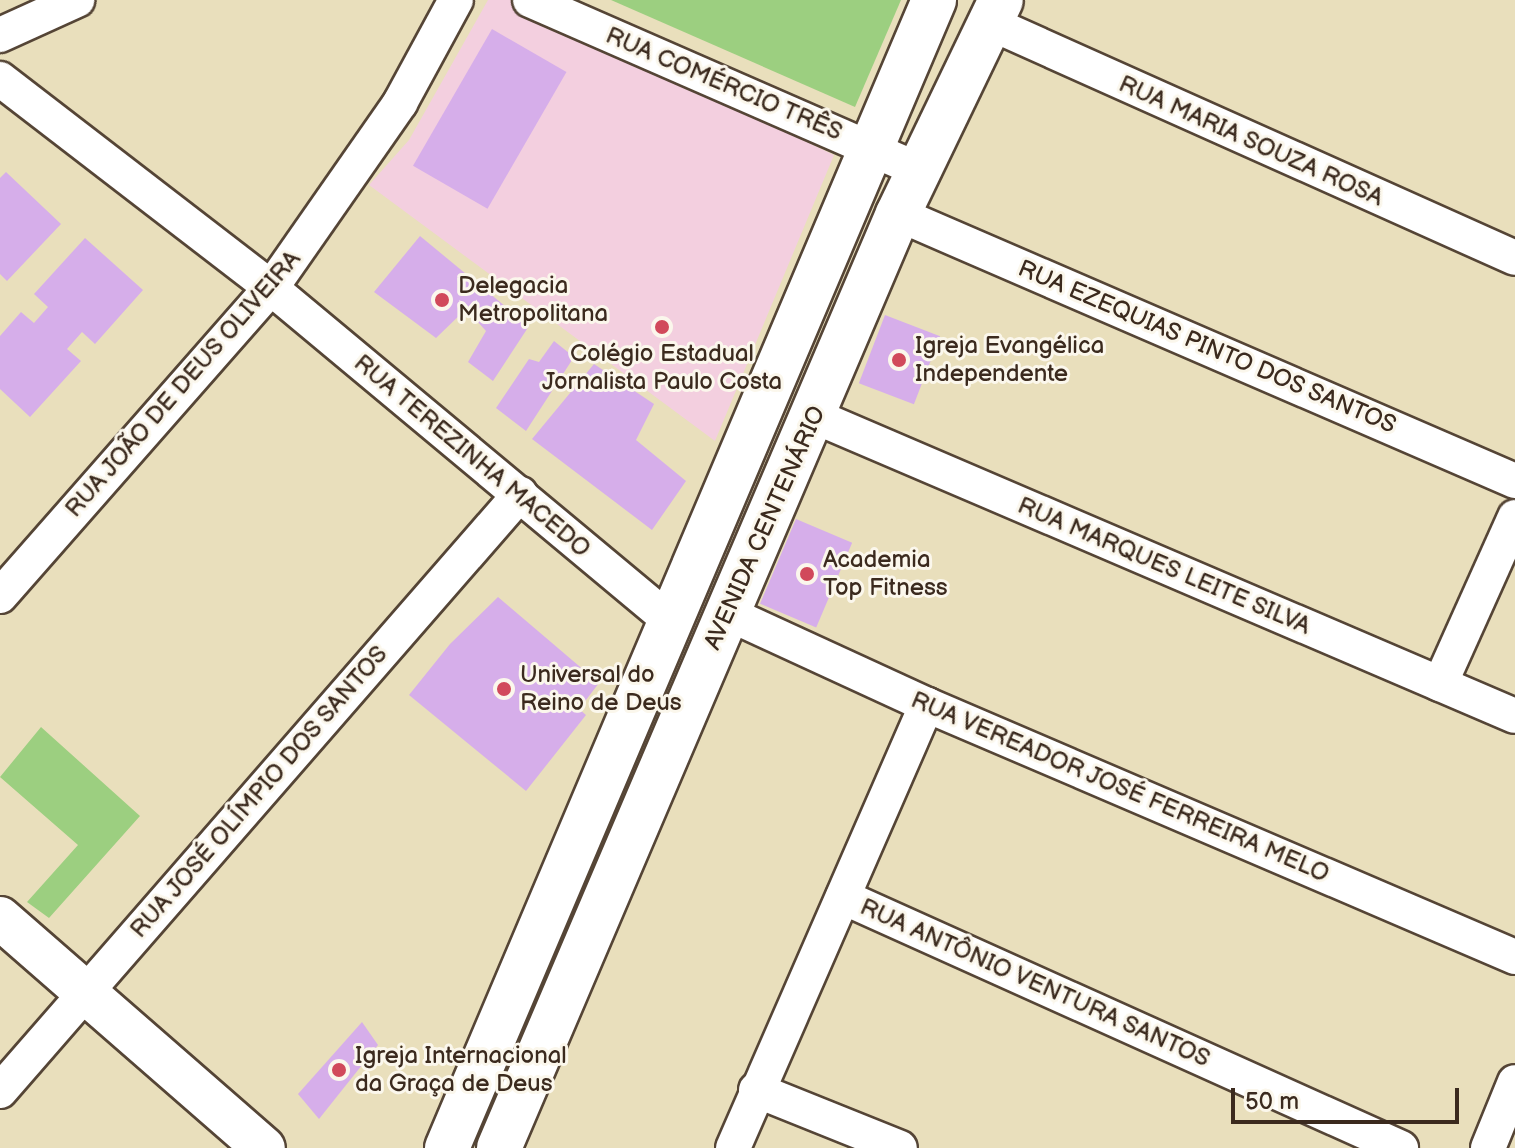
<!DOCTYPE html>
<meta charset="utf-8">
<style>
body{margin:0}
#map{position:relative;width:1515px;height:1148px;overflow:hidden;background:#e9dfbc;font-family:"Balsamiq Sans",sans-serif}
div>[style]{position:absolute}
.built>*{inset:0;background:#f3cfdf}
.green>*{inset:0;background:#9ccf80}
.building>*{inset:0;background:#d6aeea;transform-origin:0 0}
.roads{filter:drop-shadow(2px 0 #554536) drop-shadow(-2px 0 #554536) drop-shadow(0 2px #554536) drop-shadow(0 -2px #554536)}
.minor>*{height:34px;margin:-17px;padding:0 17px;transform-origin:17px;border-radius:17px;background:#fff}
.tertiary>*{height:42px;margin:-21px;padding:0 21px;transform-origin:21px;border-radius:21px;background:#fff}
.secondary>*{height:44px;margin:-22px;padding:0 22px;transform-origin:22px;border-radius:22px;background:#fff}
.dots>*{width:22px;height:22px;translate:-50% -50%;box-sizing:border-box;border:4px solid #fbf7ec;border-radius:50%}
span{translate:-50% -50%;white-space:nowrap;text-align:center;line-height:1.15;-webkit-text-stroke:6px #fbf7ec;paint-order:stroke}
.street-label{font-size:24px;color:#3b2a1e}
.poi-label{font-size:24px;color:#3b2a1e}
.left{translate:0 -50%;text-align:left}
.scale{position:absolute;left:1231px;top:1088px;width:228px;height:36px;box-sizing:border-box;border:4px solid #3b2a1e;border-top:0;padding-left:10px;font-size:24px;line-height:28px;white-space:nowrap;color:#3b2a1e;-webkit-text-stroke:6px #fbf7ec;paint-order:stroke}
</style>
<div id="map">
<div class="built">
<i style="clip-path:polygon(488px 0,510px 0,834px 155px,715px 441px,369px 185px,409px 140px)"></i>
</div>
<div class="green">
<i style="clip-path:polygon(611px 0,901px 0,855px 107px)"></i>
<i style="clip-path:polygon(41px 727px,140px 816px,49px 918px,27px 902px,78px 845px,0 777px)"></i>
</div>
<div class="building">
<i style="left:492px;top:29px;width:86px;height:158px;rotate:30deg"></i>
<i style="clip-path:polygon(6px 172px,61px 224px,7px 281px,0 274px,0 178px)"></i>
<i style="clip-path:polygon(420px 236px,529px 326px,493px 381px,468px 362px,486px 331px,466px 309px,436px 338px,374px 292px)"></i>
<i style="clip-path:polygon(85px 238px,143px 290px,95px 344px,82px 332px,67px 349px,81px 361px,30px 417px,0 389px,0 336px,21px 312px,34px 323px,48px 307px,34px 294px)"></i>
<i style="left:885px;top:315px;width:59px;height:73px;rotate:21deg"></i>
<i style="clip-path:polygon(554px 341px,574px 357px,526px 431px,496px 408px,529px 359px,539px 362px)"></i>
<i style="clip-path:polygon(594px 364px,654px 404px,636px 440px,686px 481px,652px 530px,532px 439px)"></i>
<i style="left:796px;top:519px;width:61px;height:92px;rotate:23deg"></i>
<i style="clip-path:polygon(498px 597px,599px 683px,579px 709px,586px 715px,526px 791px,409px 695px,450px 644px)"></i>
<i style="clip-path:polygon(362px 1022px,378px 1045px,319px 1119px,298px 1094px)"></i>
</div>
<div class="roads">
<div class="minor">
<i style="left:530px;top:0;width:425px;rotate:23.6deg"></i>
<i style="left:988px;top:22px;width:577px;rotate:24.12deg"></i>
<i style="left:0;top:35px;width:85px;rotate:-24.4deg"></i>
<i style="left:0;top:79px;width:342px;rotate:37.6deg"></i>
<i style="left:271px;top:288px;width:523px;rotate:39.81deg"></i>
<i style="left:898px;top:214px;width:672px;rotate:23.4deg"></i>
<i style="left:814px;top:416px;width:762px;rotate:23.17deg"></i>
<i style="left:0;top:596px;width:410px;rotate:-48.7deg"></i>
<i style="left:271px;top:288px;width:226px;rotate:-55.1deg"></i>
<i style="left:400px;top:103px;width:117px;rotate:-61.5deg"></i>
<i style="left:727px;top:613px;width:220px;rotate:24.7deg"></i>
<i style="left:927px;top:705px;width:640px;rotate:23.2deg"></i>
<i style="left:1440px;top:684px;width:183px;rotate:-65.8deg"></i>
<i style="left:843px;top:897px;width:612px;rotate:24.22deg"></i>
<i style="left:756px;top:1090px;width:155px;rotate:21.9deg"></i>
<i style="left:0;top:1091px;width:792px;rotate:-48.94deg"></i>
<i style="left:733px;top:1148px;width:484px;rotate:-66.4deg"></i>
<i style="left:1488px;top:1148px;width:71px;rotate:-67.8deg"></i>
</div>
<div class="tertiary">
<i style="left:0;top:918px;width:350px;rotate:41.1deg"></i>
</div>
<div class="secondary">
<i style="left:447px;top:1148px;width:1247px;rotate:-67.01deg"></i>
<i style="left:499px;top:1148px;width:1016px;rotate:-66.87deg"></i>
<i style="left:898px;top:214px;width:237px;rotate:-64.3deg"></i>
</div>
</div>
<div class="dots">
<i style="left:442px;top:300px;background:#d1495b"></i>
<i style="left:662px;top:327px;background:#d1495b"></i>
<i style="left:899px;top:360px;background:#d1495b"></i>
<i style="left:807px;top:574px;background:#d1495b"></i>
<i style="left:504px;top:689px;background:#d1495b"></i>
<i style="left:339px;top:1070px;background:#d1495b"></i>
</div>
<div class="street-label">
<span style="left:724px;top:84px;rotate:23deg">RUA COMÉRCIO TRÊS</span>
<span style="left:1251px;top:141px;rotate:24deg">RUA MARIA SOUZA ROSA</span>
<span style="left:1207px;top:347px;rotate:23deg">RUA EZEQUIAS PINTO DOS SANTOS</span>
<span style="left:183px;top:384px;rotate:-49deg">RUA JOÃO DE DEUS OLIVEIRA</span>
<span style="left:472px;top:456px;rotate:40deg">RUA TEREZINHA MACEDO</span>
<span style="left:765px;top:528px;rotate:-66deg">AVENIDA CENTENÁRIO</span>
<span style="left:1164px;top:566px;rotate:23deg">RUA MARQUES LEITE SILVA</span>
<span style="left:1120px;top:787px;rotate:23deg">RUA VEREADOR JOSÉ FERREIRA MELO</span>
<span style="left:259px;top:792px;rotate:-49deg">RUA JOSÉ OLÍMPIO DOS SANTOS</span>
<span style="left:1035px;top:983px;rotate:24deg">RUA ANTÔNIO VENTURA SANTOS</span>
</div>
<div class="poi-label">
<span class="left" style="left:458px;top:300px">Delegacia<br>Metropolitana</span>
<span class="left" style="left:915px;top:360px">Igreja Evangélica<br>Independente</span>
<span style="left:662px;top:368px">Colégio Estadual<br>Jornalista Paulo Costa</span>
<span class="left" style="left:823px;top:574px">Academia<br>Top Fitness</span>
<span class="left" style="left:520px;top:689px">Universal do<br>Reino de Deus</span>
<span class="left" style="left:355px;top:1070px">Igreja Internacional<br>da Graça de Deus</span>
</div>
<div class="scale">50 m</div>
</div>
